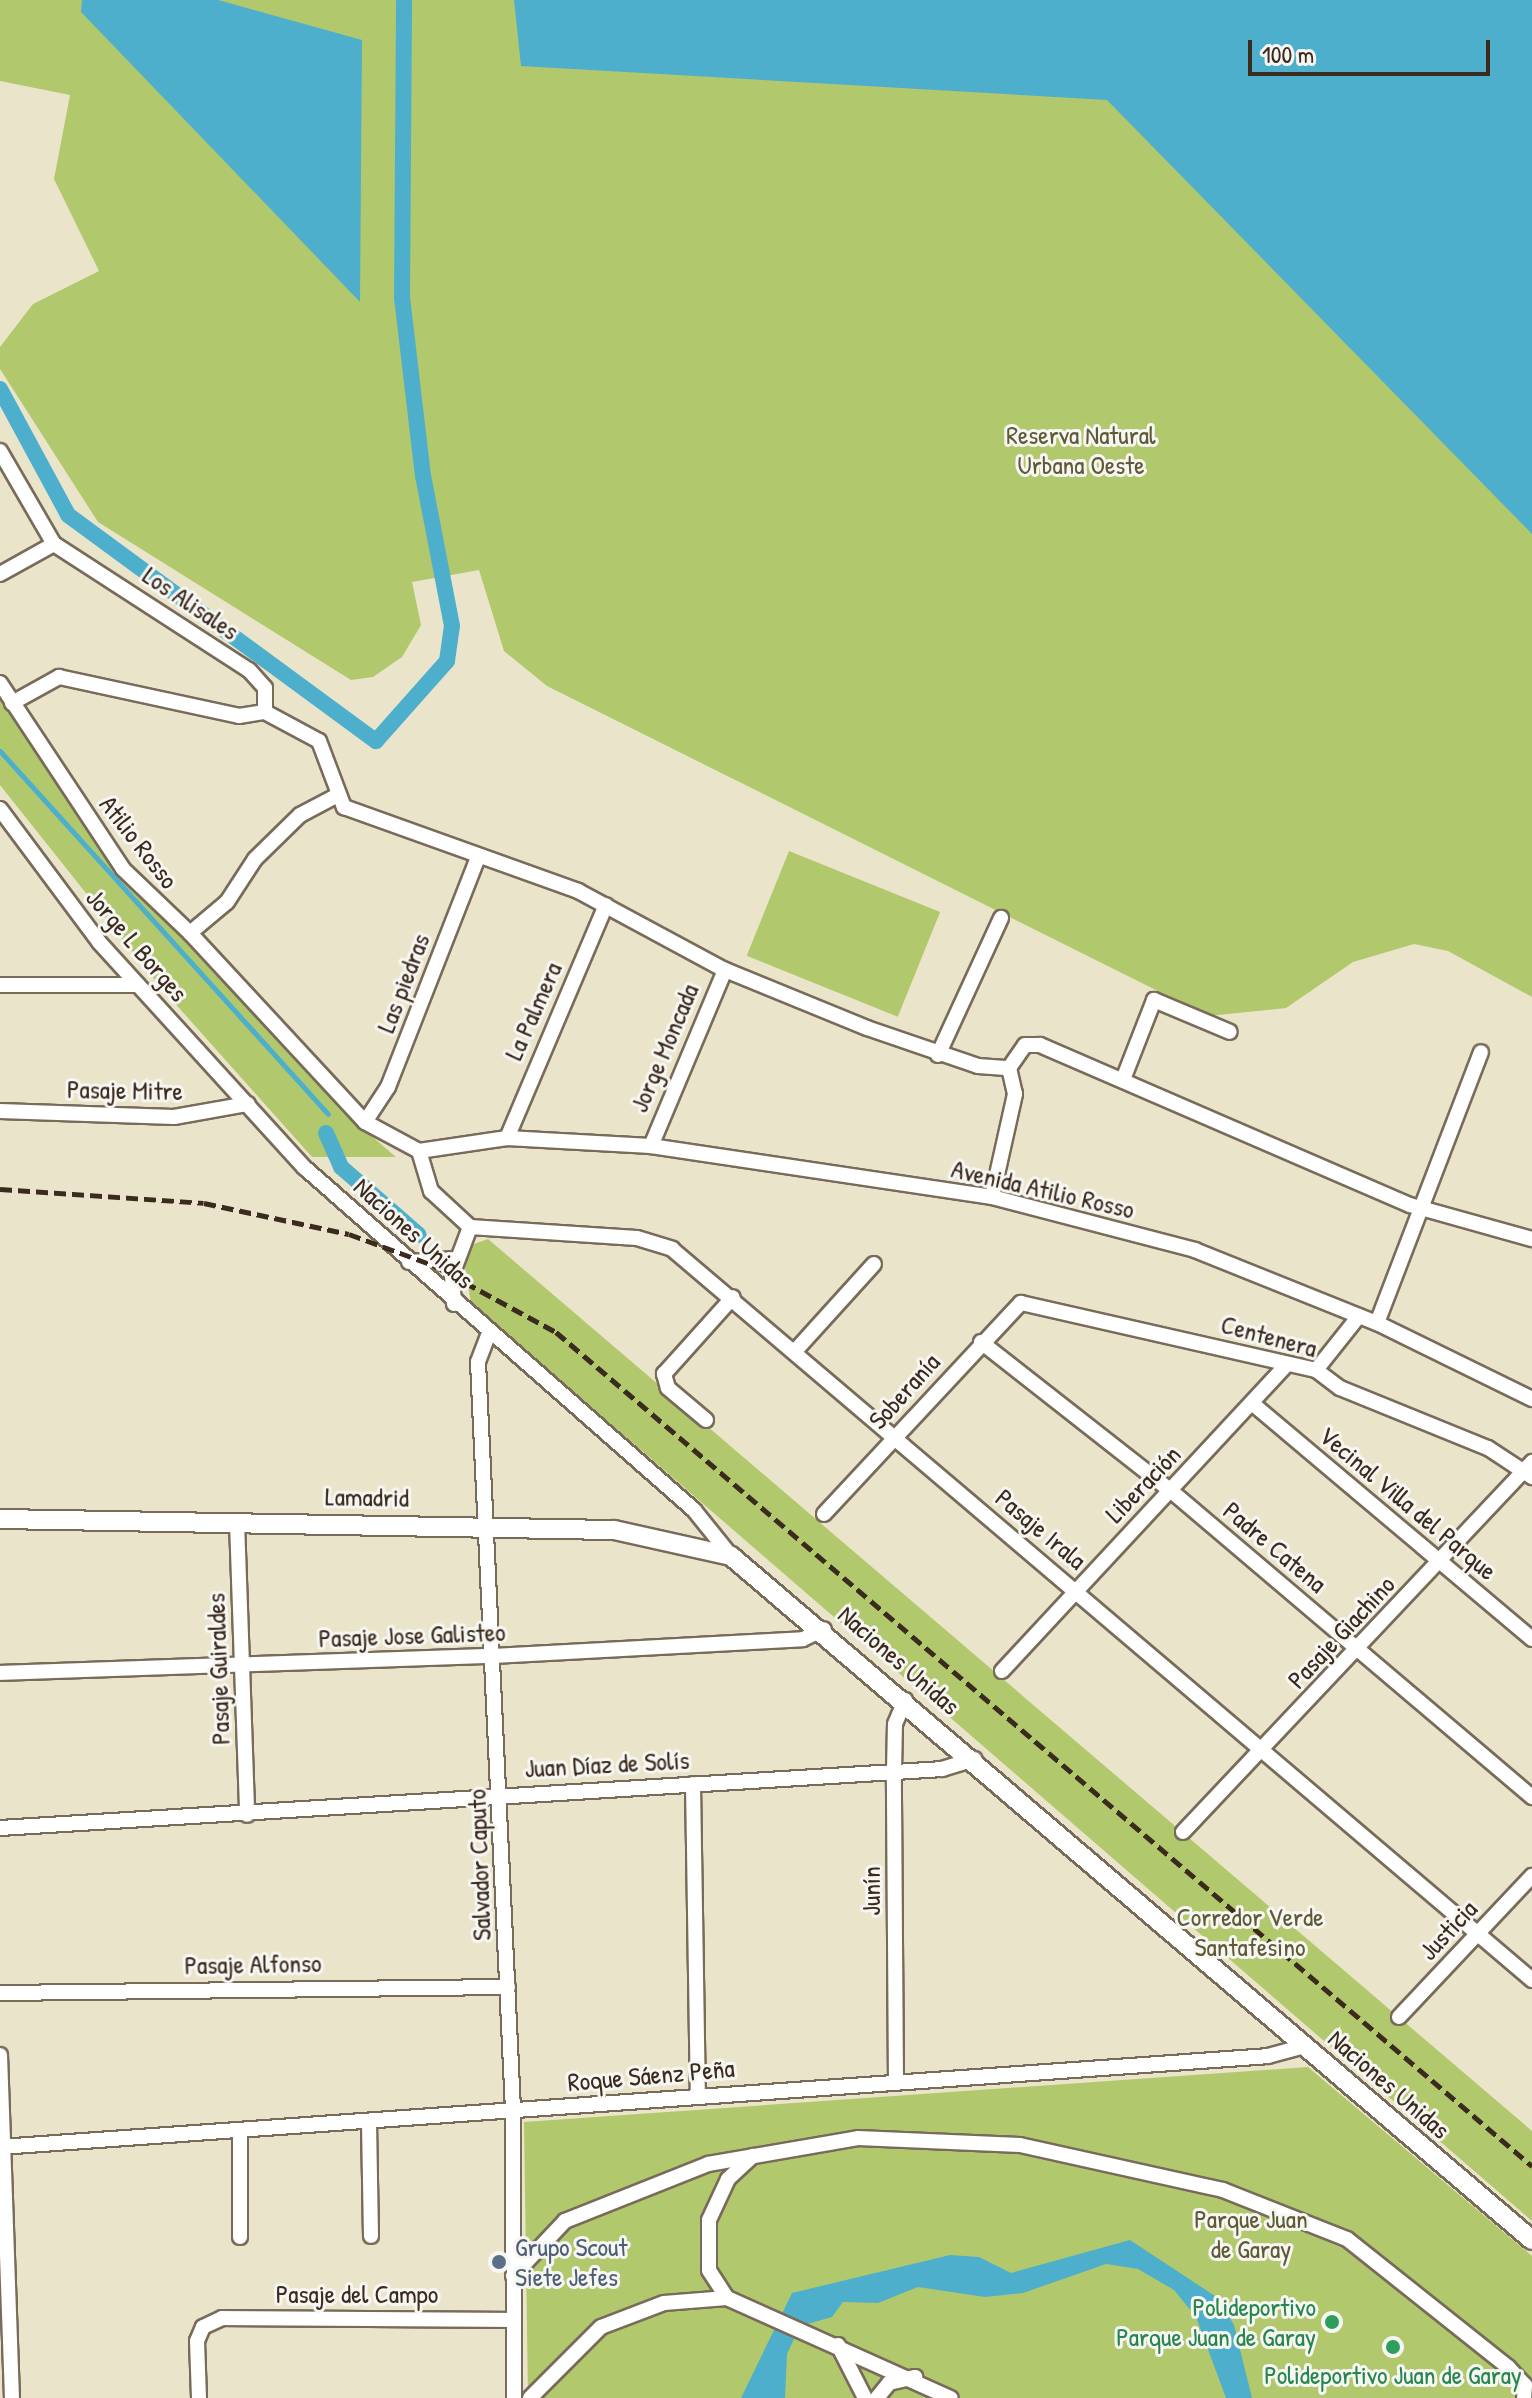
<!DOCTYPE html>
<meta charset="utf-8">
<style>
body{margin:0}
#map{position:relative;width:1532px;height:2398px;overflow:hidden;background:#eae5ca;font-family:"Patrick Hand",sans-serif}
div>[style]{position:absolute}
.green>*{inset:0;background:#b2c86c;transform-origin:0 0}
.water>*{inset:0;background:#4eafcd}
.stream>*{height:5px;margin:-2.5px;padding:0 2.5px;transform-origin:2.5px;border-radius:2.5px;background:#4eafcd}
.canal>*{height:16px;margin:-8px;padding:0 8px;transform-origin:8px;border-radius:8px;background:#4eafcd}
.roads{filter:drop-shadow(2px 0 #786b5a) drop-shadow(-2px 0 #786b5a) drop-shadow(0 2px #786b5a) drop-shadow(0 -2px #786b5a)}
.minor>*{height:14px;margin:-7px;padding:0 7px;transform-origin:7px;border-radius:7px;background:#fff}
.tertiary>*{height:18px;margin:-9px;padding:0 9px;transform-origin:9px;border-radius:9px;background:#fff}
.rail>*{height:5px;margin-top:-2.5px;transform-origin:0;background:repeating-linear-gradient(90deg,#3b2a1e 0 12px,transparent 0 18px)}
.dots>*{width:22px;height:22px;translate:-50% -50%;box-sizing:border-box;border:4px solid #f6f6f2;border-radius:50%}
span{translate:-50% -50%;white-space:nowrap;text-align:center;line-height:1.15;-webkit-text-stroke:6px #f6f6f2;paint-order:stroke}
.park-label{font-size:26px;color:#5f5935}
.street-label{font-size:26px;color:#3b2a1e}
.service-label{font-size:26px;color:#4e5e75}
.left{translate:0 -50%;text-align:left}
.leisure-label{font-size:26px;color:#27864d}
.right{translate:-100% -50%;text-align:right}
.scale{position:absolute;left:1248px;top:40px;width:242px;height:36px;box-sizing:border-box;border:4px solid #3b2a1e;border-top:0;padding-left:10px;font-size:24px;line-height:28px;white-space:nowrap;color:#3b2a1e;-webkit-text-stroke:6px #f6f6f2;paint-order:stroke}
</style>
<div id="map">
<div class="green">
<i style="clip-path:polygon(0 0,1532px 0,1532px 997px,1448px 951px,1414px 944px,1353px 962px,1286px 1008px,1208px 1016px,547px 686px,504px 651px,479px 570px,412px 582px,421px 625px,402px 657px,373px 677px,351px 680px,98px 522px,0 369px,0 347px,33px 304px,99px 271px,54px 179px,70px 95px,0 81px)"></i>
<i style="clip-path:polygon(0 692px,102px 852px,342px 1111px,396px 1157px,312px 1157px,163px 990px,0 785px)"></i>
<i style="left:789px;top:851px;width:163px;height:113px;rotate:22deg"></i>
<i style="clip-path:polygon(488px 1239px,1532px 2131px,1532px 2221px,471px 1303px,464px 1261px,474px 1244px)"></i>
<i style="clip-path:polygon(1308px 2067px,1532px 2256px,1532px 2398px,528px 2398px,524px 2122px)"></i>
</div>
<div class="water">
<i style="clip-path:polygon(82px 0,218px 0,362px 40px,360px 302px,81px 12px)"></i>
<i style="clip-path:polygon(514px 0,1532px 0,1532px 534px,1107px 100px,521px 66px)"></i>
<i style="clip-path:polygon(1130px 2240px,1218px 2298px,1234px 2325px,1252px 2398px,1226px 2398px,1196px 2317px,1174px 2290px,1138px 2269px,1106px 2264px,1023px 2293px,985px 2297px,918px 2287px,878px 2303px,843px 2302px,832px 2317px,800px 2326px,787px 2354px,785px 2398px,741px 2398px,792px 2293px,950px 2255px,979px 2257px,1011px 2273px)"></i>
</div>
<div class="stream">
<i style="left:0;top:751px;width:489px;rotate:47.9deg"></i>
</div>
<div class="canal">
<i style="left:0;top:389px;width:143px;rotate:61.6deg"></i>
<i style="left:68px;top:515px;width:382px;rotate:36.3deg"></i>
<i style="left:376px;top:741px;width:107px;rotate:-48.4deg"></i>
<i style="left:447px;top:661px;width:35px;rotate:-82deg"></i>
<i style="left:452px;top:626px;width:153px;rotate:-100.9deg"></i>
<i style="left:423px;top:476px;width:179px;rotate:-96.7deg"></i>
<i style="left:402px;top:298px;width:298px;rotate:-89.6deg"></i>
<i style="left:326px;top:1133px;width:37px;rotate:66deg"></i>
<i style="left:341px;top:1167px;width:103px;rotate:41.1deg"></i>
</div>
<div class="roads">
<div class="minor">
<i style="left:0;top:451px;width:108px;rotate:59.9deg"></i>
<i style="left:54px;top:544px;width:232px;rotate:32.9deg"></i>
<i style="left:249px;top:670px;width:24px;rotate:48deg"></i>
<i style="left:265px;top:688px;width:24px;rotate:90deg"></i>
<i style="left:265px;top:712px;width:61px;rotate:28.2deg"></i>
<i style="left:319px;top:741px;width:71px;rotate:69.3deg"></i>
<i style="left:344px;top:807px;width:249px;rotate:19.7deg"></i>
<i style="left:578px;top:891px;width:167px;rotate:28.3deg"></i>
<i style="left:725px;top:970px;width:153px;rotate:22.2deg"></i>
<i style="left:867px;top:1028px;width:117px;rotate:18.9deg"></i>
<i style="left:978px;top:1066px;width:31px;rotate:4deg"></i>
<i style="left:0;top:574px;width:62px;rotate:-29.1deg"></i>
<i style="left:0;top:683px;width:223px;rotate:56.5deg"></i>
<i style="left:123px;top:869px;width:93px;rotate:43.7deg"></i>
<i style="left:190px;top:933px;width:48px;rotate:-40deg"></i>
<i style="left:227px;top:902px;width:51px;rotate:-56.9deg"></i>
<i style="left:255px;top:859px;width:63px;rotate:-44.4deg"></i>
<i style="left:300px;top:815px;width:41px;rotate:-27.8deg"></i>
<i style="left:12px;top:703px;width:54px;rotate:-29deg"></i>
<i style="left:59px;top:677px;width:184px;rotate:12.2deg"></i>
<i style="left:239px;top:716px;width:26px;rotate:-9deg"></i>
<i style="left:0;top:809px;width:166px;rotate:53.3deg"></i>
<i style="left:99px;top:942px;width:306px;rotate:47.7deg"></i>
<i style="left:305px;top:1168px;width:518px;rotate:41.32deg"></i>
<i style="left:694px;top:1510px;width:59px;rotate:51.2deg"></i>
<i style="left:190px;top:933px;width:258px;rotate:47.2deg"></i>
<i style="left:365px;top:1122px;width:61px;rotate:28.2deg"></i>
<i style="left:0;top:985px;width:138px"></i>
<i style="left:938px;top:1055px;width:151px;rotate:-65.3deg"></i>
<i style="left:1009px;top:1068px;width:28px;rotate:-55deg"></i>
<i style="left:1025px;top:1045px;width:15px"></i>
<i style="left:1040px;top:1045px;width:403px;rotate:23.4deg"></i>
<i style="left:1410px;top:1205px;width:127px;rotate:15.6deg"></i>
<i style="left:1124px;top:1077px;width:83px;rotate:-68.7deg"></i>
<i style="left:1154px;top:1000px;width:82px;rotate:22.8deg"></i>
<i style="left:0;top:1111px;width:174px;rotate:2deg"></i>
<i style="left:174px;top:1117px;width:75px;rotate:-10deg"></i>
<i style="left:365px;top:1122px;width:42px;rotate:-56.7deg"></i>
<i style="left:388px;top:1087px;width:247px;rotate:-68.6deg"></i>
<i style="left:507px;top:1138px;width:253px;rotate:-67deg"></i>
<i style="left:651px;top:1146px;width:191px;rotate:-67.2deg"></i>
<i style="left:419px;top:1151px;width:89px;rotate:-8.4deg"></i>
<i style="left:507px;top:1138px;width:144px;rotate:3.2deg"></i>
<i style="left:651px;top:1146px;width:345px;rotate:8.5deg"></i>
<i style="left:992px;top:1197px;width:210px;rotate:14.6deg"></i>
<i style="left:1195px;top:1250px;width:196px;rotate:21.9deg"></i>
<i style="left:1377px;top:1323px;width:173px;rotate:26.1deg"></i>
<i style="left:419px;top:1151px;width:42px;rotate:73.3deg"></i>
<i style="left:431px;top:1191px;width:53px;rotate:42.7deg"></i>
<i style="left:992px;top:1197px;width:106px;rotate:-77.4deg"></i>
<i style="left:1015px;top:1094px;width:27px;rotate:-103deg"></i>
<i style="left:470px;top:1227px;width:167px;rotate:3.8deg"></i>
<i style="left:637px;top:1238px;width:37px;rotate:17deg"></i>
<i style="left:672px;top:1249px;width:1129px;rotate:40.36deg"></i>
<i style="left:409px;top:1262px;width:47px;rotate:-3.7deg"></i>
<i style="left:454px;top:1304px;width:29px;rotate:-94deg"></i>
<i style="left:452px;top:1275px;width:51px;rotate:-69.4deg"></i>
<i style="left:1377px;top:1323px;width:290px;rotate:-69deg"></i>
<i style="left:489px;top:1333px;width:31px;rotate:111deg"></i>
<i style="left:478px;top:1362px;width:750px;rotate:87.32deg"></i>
<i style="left:513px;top:2111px;width:287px;rotate:89.8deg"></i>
<i style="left:981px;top:1342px;width:240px;rotate:38.1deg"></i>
<i style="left:1170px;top:1490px;width:475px;rotate:40.3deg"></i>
<i style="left:796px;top:1350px;width:116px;rotate:-47.8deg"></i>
<i style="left:1316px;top:1370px;width:69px;rotate:-51.5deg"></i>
<i style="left:1253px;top:1404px;width:365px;rotate:40.1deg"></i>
<i style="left:706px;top:1420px;width:50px;rotate:-139.9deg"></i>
<i style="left:668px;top:1388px;width:15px;rotate:-106deg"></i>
<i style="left:664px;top:1374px;width:103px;rotate:-48.1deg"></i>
<i style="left:824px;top:1514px;width:289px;rotate:-47deg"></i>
<i style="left:1021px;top:1303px;width:303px;rotate:12.8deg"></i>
<i style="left:1316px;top:1370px;width:30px;rotate:37deg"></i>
<i style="left:1340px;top:1388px;width:160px;rotate:22.1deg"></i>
<i style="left:1488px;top:1448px;width:53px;rotate:33.4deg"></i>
<i style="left:237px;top:1522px;width:293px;rotate:88deg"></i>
<i style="left:1002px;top:1671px;width:417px;rotate:-47.1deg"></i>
<i style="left:0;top:1673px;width:493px;rotate:-2deg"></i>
<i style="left:493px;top:1656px;width:310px;rotate:-3.1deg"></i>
<i style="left:803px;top:1639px;width:23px;rotate:-25deg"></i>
<i style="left:693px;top:1784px;width:310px;rotate:89.1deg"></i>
<i style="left:0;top:1828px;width:944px;rotate:-3.58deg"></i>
<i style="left:942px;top:1769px;width:34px;rotate:-17deg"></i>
<i style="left:1183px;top:1832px;width:509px;rotate:-46.67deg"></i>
<i style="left:0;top:1993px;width:508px;rotate:-0.68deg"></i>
<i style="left:1399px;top:2017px;width:194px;rotate:-46.7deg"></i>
<i style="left:0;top:2055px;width:343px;rotate:88deg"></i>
<i style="left:896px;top:2083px;width:312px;rotate:-90.4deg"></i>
<i style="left:894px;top:1771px;width:47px;rotate:-88.8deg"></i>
<i style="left:895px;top:1724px;width:26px;rotate:-67deg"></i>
<i style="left:369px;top:2122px;width:114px;rotate:89deg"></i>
<i style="left:0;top:2147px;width:1271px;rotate:-4.1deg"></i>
<i style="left:1268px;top:2056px;width:38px;rotate:-15deg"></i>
<i style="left:240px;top:2237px;width:107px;rotate:-90deg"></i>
<i style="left:513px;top:2276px;width:76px;rotate:-46.6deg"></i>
<i style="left:565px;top:2221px;width:154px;rotate:-21.7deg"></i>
<i style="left:708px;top:2164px;width:152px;rotate:-9.8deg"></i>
<i style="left:858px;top:2138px;width:162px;rotate:2.5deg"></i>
<i style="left:1020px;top:2145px;width:208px;rotate:12.5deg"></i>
<i style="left:1223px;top:2190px;width:133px;rotate:21.6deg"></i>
<i style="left:1347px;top:2239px;width:206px;rotate:38.5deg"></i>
<i style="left:1508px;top:2367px;width:25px;rotate:47deg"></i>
<i style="left:1525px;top:2385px;width:13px;rotate:94deg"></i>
<i style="left:727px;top:2298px;width:33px;rotate:-123deg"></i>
<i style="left:709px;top:2270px;width:50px;rotate:-90deg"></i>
<i style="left:709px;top:2220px;width:45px;rotate:-65.1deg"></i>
<i style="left:728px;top:2179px;width:34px;rotate:-43deg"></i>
<i style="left:838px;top:2345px;width:59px;rotate:63deg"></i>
<i style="left:199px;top:2398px;width:57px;rotate:-92deg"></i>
<i style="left:197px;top:2341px;width:15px;rotate:-67deg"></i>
<i style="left:203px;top:2327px;width:21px;rotate:-25deg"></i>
<i style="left:222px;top:2318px;width:291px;rotate:0.4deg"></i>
<i style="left:530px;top:2398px;width:100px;rotate:-45deg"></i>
<i style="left:601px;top:2327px;width:67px;rotate:-20.9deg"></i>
<i style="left:664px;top:2303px;width:63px;rotate:-4.5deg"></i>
<i style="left:727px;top:2298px;width:245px;rotate:24.1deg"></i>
<i style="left:877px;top:2398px;width:19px;rotate:-51deg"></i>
<i style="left:889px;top:2383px;width:27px;rotate:-13deg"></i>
</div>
<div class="tertiary">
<i style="left:0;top:1519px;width:614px;rotate:1.03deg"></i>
<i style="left:614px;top:1530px;width:120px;rotate:12.5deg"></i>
<i style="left:731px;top:1556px;width:1053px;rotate:40.5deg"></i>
</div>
</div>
<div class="rail">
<i style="left:0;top:1189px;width:204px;rotate:3.9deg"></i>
<i style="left:204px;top:1203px;width:148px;rotate:12.1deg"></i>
<i style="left:349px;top:1234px;width:90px;rotate:20.3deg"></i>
<i style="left:433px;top:1265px;width:140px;rotate:28.6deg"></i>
<i style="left:556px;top:1332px;width:1284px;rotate:40.51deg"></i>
</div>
<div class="dots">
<i style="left:499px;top:2262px;background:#5c6f8a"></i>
<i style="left:1332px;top:2322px;background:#2e9e5b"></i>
<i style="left:1393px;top:2347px;background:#2e9e5b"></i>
</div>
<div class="park-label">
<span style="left:1081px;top:450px">Reserva Natural<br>Urbana Oeste</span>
<span style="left:1250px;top:1932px">Corredor Verde<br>Santafesino</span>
<span style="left:1251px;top:2234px">Parque Juan<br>de Garay</span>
</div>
<div class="street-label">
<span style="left:191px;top:603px;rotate:34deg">Los Alisales</span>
<span style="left:139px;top:842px;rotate:52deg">Atilio Rosso</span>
<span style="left:137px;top:945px;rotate:49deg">Jorge L Borges</span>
<span style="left:403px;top:983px;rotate:-69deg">Las piedras</span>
<span style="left:533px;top:1011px;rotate:-66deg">La Palmera</span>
<span style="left:664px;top:1048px;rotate:-67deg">Jorge Moncada</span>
<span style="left:125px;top:1090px;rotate:1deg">Pasaje Mitre</span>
<span style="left:1043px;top:1189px;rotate:13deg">Avenida Atilio Rosso</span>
<span style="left:414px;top:1233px;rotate:42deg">Naciones Unidas</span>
<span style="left:1269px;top:1336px;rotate:15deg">Centenera</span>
<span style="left:904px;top:1391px;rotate:-48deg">Soberanía</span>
<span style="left:1143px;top:1484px;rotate:-46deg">Liberación</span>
<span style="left:367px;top:1497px;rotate:1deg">Lamadrid</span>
<span style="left:1408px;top:1503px;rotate:40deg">Vecinal Villa del Parque</span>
<span style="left:1041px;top:1529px;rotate:40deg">Pasaje Irala</span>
<span style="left:1275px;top:1547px;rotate:40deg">Padre Catena</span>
<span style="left:1341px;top:1632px;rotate:-47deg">Pasaje Giachino</span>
<span style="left:412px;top:1635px;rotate:-2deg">Pasaje Jose Galisteo</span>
<span style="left:899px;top:1660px;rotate:41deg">Naciones Unidas</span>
<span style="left:218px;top:1669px;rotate:-92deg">Pasaje Guiraldes</span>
<span style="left:607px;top:1764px;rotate:-3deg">Juan Díaz de Solís</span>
<span style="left:479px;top:1865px;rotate:-92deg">Salvador Caputo</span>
<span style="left:871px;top:1891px;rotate:-90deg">Junín</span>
<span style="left:1448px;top:1930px;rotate:-47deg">Justicia</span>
<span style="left:253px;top:1964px;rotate:-1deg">Pasaje Alfonso</span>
<span style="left:651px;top:2075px;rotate:-5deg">Roque Sáenz Peña</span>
<span style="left:1389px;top:2084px;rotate:41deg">Naciones Unidas</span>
<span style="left:357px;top:2294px">Pasaje del Campo</span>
</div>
<div class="service-label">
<span class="left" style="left:515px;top:2262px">Grupo Scout<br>Siete Jefes</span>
</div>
<div class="leisure-label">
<span class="right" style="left:1316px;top:2322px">Polideportivo<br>Parque Juan de Garay</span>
<span style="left:1393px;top:2375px">Polideportivo Juan de Garay</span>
</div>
<div class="scale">100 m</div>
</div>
